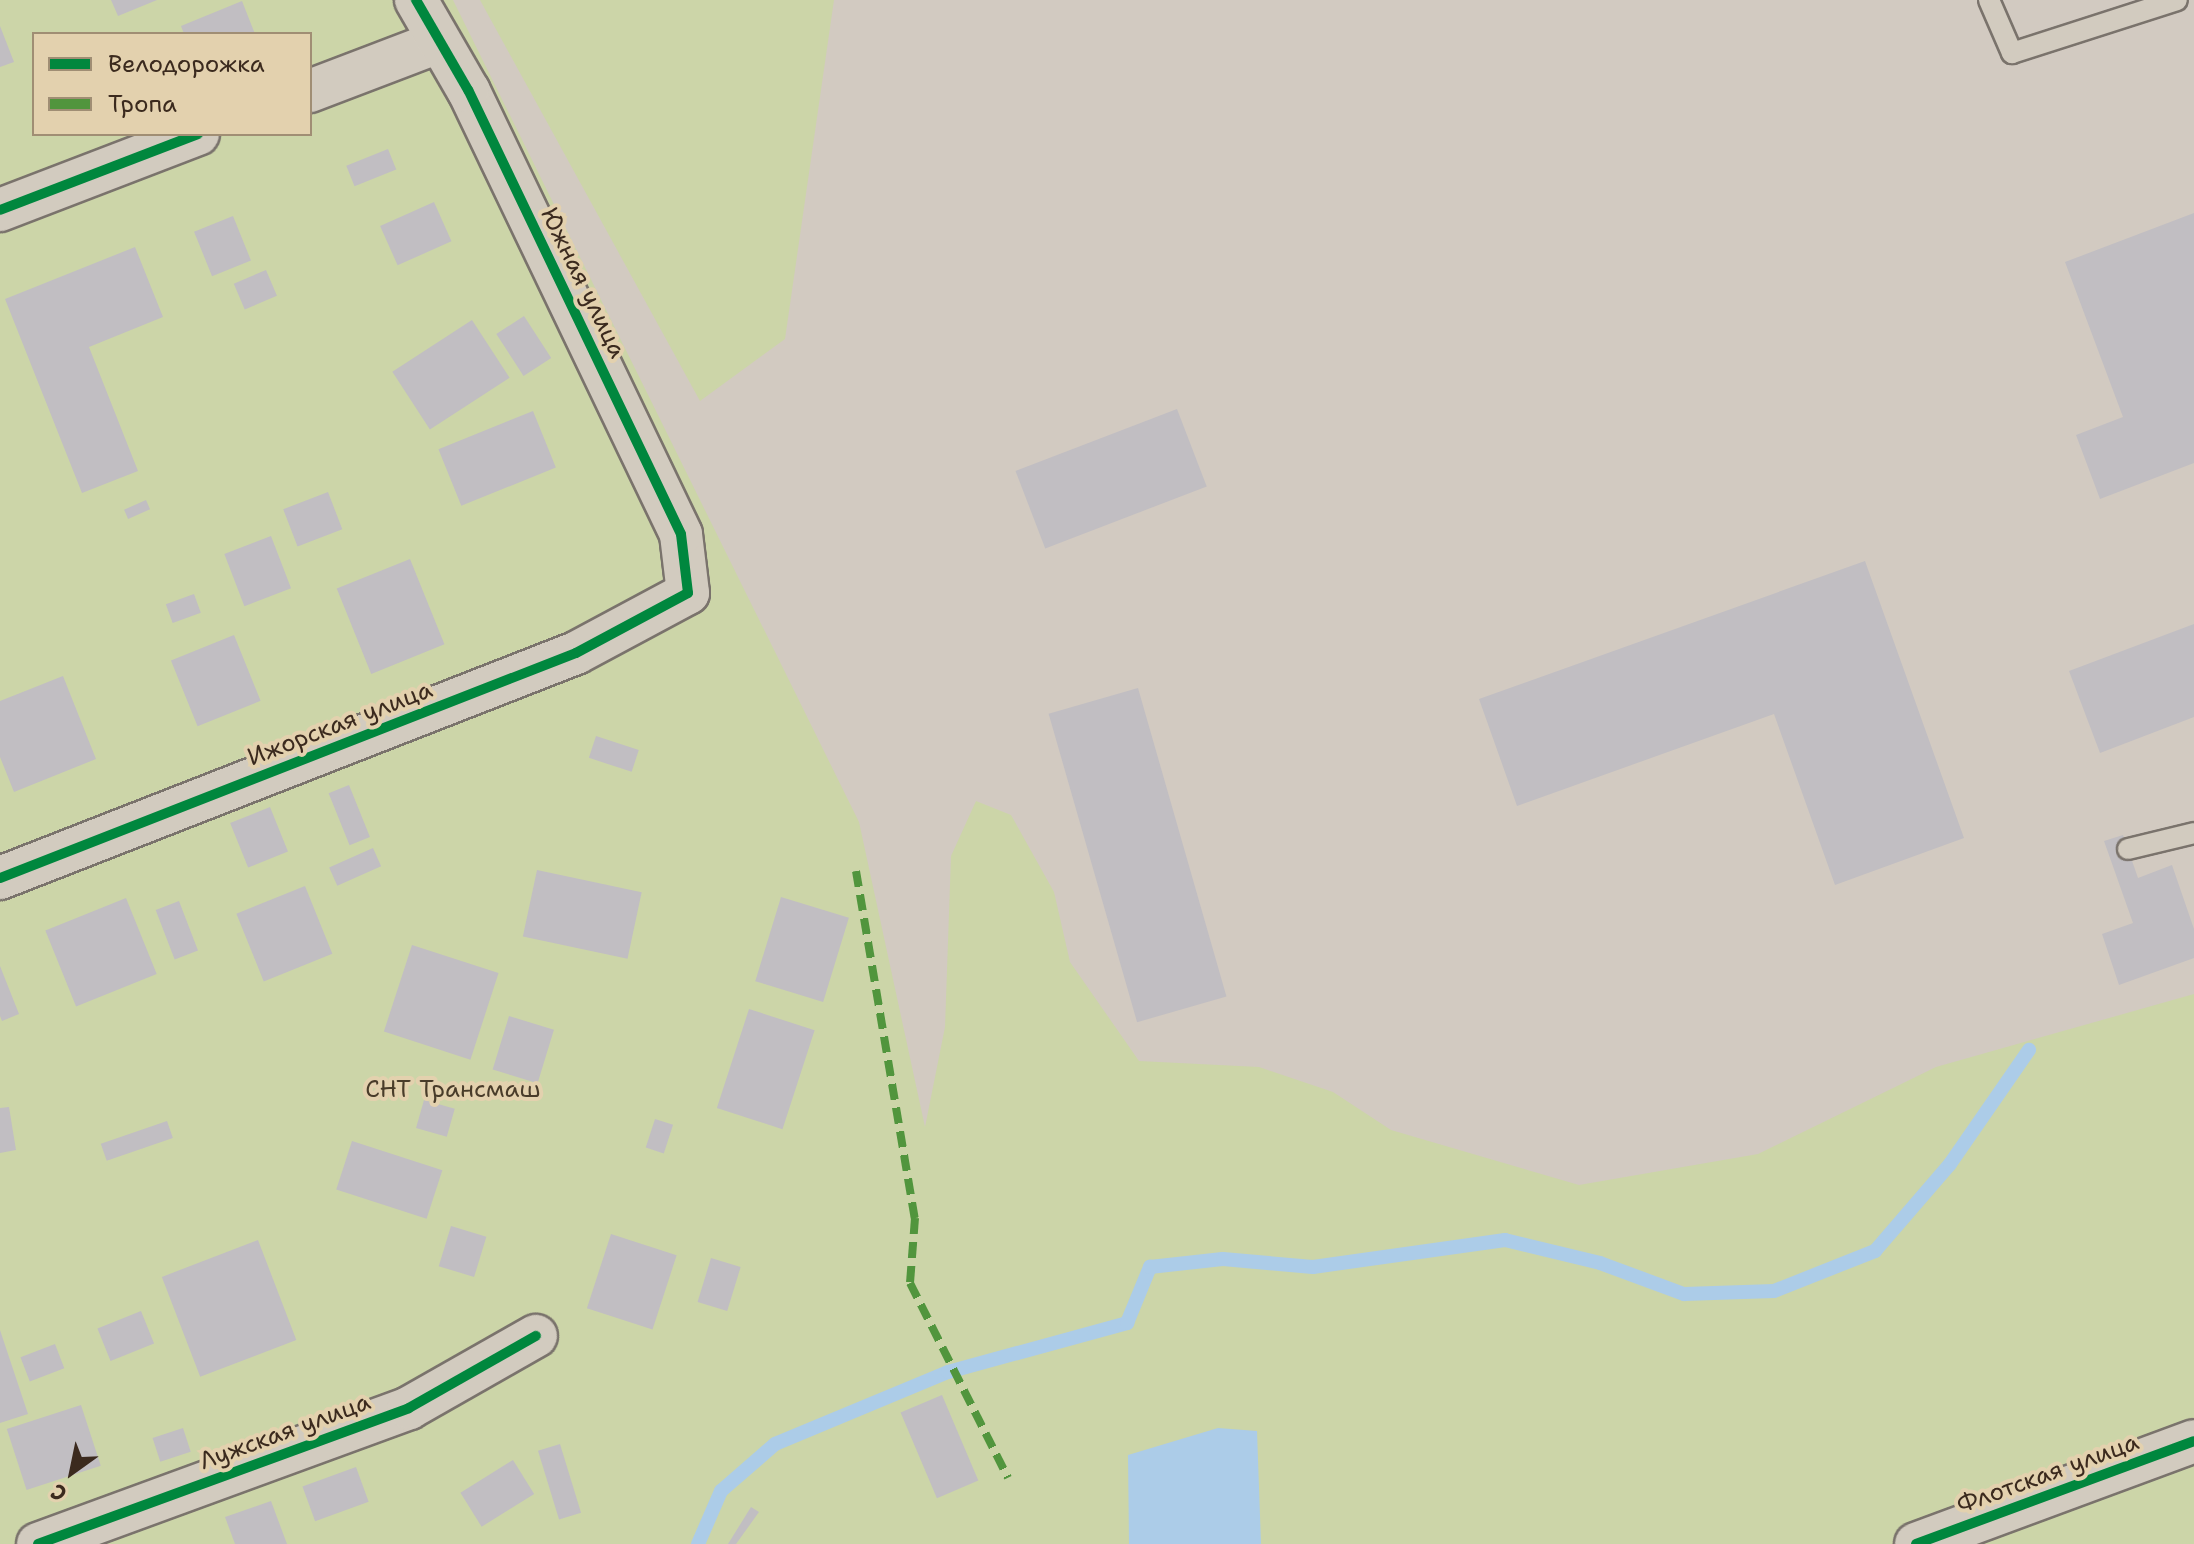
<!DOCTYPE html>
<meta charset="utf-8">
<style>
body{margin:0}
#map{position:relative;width:2194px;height:1544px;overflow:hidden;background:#d2cac1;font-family:"Shantell Sans",sans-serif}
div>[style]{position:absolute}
.green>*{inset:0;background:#ccd5a8}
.water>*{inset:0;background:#accce8}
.stream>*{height:14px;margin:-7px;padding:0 7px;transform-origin:7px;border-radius:7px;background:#accce8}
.building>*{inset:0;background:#c1bec2;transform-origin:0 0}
.roads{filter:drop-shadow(2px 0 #7a736c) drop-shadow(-2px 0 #7a736c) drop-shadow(0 2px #7a736c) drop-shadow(0 -2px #7a736c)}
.lane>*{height:20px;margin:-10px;padding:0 10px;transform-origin:10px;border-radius:10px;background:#d2cbbf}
.street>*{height:42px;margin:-21px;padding:0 21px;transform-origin:21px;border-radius:21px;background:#d2cbbf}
.quiet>*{height:8px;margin-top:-4px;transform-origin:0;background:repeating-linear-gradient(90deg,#51953d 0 16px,transparent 0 24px)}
.cycleway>*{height:10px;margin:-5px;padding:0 5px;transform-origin:5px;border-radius:5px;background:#00873e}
span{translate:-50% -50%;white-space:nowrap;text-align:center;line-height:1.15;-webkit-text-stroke:8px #e3d1ae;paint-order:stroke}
.street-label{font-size:24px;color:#3b2a1e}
.park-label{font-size:24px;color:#493c2a}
.legend{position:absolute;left:32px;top:32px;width:280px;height:104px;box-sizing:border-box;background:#e3d1ae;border:2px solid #a08e74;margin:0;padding:10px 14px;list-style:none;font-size:24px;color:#3b2a1e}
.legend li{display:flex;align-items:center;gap:16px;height:40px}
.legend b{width:40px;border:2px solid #a08e74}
.north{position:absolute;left:32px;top:1432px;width:80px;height:80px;-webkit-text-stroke:6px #e3d1ae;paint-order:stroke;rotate:213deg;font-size:22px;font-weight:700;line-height:32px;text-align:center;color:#3b2a1e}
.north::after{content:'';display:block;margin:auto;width:28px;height:36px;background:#3b2a1e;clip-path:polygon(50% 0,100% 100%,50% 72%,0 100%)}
</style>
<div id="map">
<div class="green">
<i style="clip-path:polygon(evenodd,0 0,453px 0,859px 822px,925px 1127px,945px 1027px,951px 856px,976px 801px,1011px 815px,1054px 892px,1070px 962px,1139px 1061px,1259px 1067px,1333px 1092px,1391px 1130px,1579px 1185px,1758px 1154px,1936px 1067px,2194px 994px,2194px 1544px,0 1544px,0 0,34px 34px,310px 34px,310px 134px,34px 134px,34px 34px)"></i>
<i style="clip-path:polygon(480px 0,834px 0,785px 339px,700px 401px)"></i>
</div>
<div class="water">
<i style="clip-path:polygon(1218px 1428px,1257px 1431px,1261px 1544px,1129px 1544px,1128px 1455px)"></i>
</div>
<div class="stream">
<i style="left:698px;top:1544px;width:58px;rotate:-66.5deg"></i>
<i style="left:721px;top:1491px;width:72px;rotate:-41deg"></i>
<i style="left:775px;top:1444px;width:187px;rotate:-22.6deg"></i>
<i style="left:948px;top:1372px;width:186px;rotate:-15.3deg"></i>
<i style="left:1127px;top:1323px;width:61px;rotate:-67.7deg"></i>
<i style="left:1150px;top:1267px;width:73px;rotate:-6.3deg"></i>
<i style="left:1223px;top:1259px;width:90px;rotate:5.1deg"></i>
<i style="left:1313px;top:1267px;width:194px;rotate:-8deg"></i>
<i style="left:1505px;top:1240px;width:98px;rotate:13.6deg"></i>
<i style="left:1600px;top:1263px;width:90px;rotate:20.3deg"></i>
<i style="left:1684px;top:1294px;width:90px;rotate:-1.9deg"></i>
<i style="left:1774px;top:1291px;width:109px;rotate:-21.6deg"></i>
<i style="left:1875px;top:1251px;width:115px;rotate:-49.2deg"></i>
<i style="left:1950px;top:1164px;width:139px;rotate:-55.3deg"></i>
</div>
<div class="building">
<i style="clip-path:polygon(111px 0,157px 0,118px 16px)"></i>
<i style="clip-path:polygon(242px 1px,255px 34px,184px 34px,181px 26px)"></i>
<i style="clip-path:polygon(0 26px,14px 62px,0 67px)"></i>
<i style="left:388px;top:149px;width:22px;height:45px;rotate:68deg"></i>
<i style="left:434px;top:202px;width:43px;height:59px;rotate:66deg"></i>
<i style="clip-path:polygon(2194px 213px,2194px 463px,2100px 499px,2076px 435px,2123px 417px,2065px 262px)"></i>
<i style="left:233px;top:216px;width:48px;height:42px;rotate:68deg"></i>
<i style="clip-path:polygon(135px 247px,163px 317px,89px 347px,138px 471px,82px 493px,5px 299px)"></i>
<i style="left:266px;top:270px;width:28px;height:35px;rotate:67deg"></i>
<i style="left:524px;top:316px;width:50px;height:33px;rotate:57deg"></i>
<i style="left:472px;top:320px;width:69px;height:95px;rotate:57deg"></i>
<i style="left:1177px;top:409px;width:83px;height:173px;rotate:69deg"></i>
<i style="left:533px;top:411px;width:61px;height:102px;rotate:68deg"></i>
<i style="left:328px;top:492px;width:40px;height:48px;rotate:69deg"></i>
<i style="left:146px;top:500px;width:10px;height:24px;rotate:66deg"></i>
<i style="left:271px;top:536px;width:56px;height:50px;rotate:69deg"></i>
<i style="left:410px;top:559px;width:92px;height:79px;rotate:68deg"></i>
<i style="clip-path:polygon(1865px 561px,1964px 838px,1835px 885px,1774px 714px,1517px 806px,1479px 699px)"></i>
<i style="left:194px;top:594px;width:20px;height:30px;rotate:70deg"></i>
<i style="clip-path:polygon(2194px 624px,2194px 717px,2100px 753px,2069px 671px)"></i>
<i style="left:234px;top:635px;width:71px;height:68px;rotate:68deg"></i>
<i style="clip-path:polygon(63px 676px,96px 759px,14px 792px,0 757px,0 701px)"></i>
<i style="left:1138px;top:688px;width:321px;height:93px;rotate:74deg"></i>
<i style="left:596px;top:736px;width:45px;height:23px;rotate:18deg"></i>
<i style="left:349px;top:785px;width:56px;height:22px;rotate:68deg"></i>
<i style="left:270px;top:807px;width:48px;height:43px;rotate:68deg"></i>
<i style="clip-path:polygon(2123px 835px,2138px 878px,2172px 865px,2194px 929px,2194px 958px,2119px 985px,2102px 934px,2133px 923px,2104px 841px)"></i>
<i style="left:373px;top:848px;width:20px;height:48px;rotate:66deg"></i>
<i style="left:537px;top:870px;width:107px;height:68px;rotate:12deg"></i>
<i style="left:305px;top:886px;width:73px;height:74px;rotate:68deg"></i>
<i style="left:781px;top:897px;width:71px;height:88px;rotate:17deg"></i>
<i style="left:126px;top:898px;width:82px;height:87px;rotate:68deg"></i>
<i style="left:179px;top:901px;width:53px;height:25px;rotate:69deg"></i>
<i style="left:412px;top:945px;width:91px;height:91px;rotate:18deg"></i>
<i style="clip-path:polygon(0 966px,19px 1014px,2px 1021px,0 1016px)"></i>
<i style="left:749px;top:1009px;width:69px;height:104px;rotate:18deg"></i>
<i style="left:509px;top:1016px;width:47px;height:56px;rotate:17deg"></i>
<i style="left:424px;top:1100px;width:32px;height:29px;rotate:16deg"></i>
<i style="clip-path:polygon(9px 1107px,16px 1150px,0 1153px,0 1108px)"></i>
<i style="left:655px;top:1119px;width:19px;height:30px;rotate:18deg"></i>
<i style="left:167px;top:1121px;width:18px;height:70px;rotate:71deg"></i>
<i style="left:352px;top:1141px;width:95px;height:51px;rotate:18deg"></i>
<i style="left:451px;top:1226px;width:37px;height:42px;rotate:17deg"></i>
<i style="left:611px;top:1234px;width:69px;height:78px;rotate:18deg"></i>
<i style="left:258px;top:1240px;width:107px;height:103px;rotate:69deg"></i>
<i style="left:711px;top:1258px;width:31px;height:46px;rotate:17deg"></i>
<i style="left:141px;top:1311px;width:35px;height:47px;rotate:68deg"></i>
<i style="clip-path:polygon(0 1330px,28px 1414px,0 1423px)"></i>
<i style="left:55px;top:1344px;width:26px;height:37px;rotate:69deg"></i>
<i style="left:942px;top:1395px;width:93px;height:45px;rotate:67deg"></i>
<i style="left:81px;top:1405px;width:64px;height:78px;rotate:72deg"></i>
<i style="left:183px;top:1428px;width:25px;height:32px;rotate:72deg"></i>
<i style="left:560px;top:1444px;width:72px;height:23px;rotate:73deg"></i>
<i style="left:513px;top:1460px;width:40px;height:62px;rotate:58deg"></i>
<i style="left:356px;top:1467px;width:37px;height:57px;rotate:70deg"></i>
<i style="clip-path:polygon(271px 1501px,287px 1544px,235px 1544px,225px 1517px)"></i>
<i style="clip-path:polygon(751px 1507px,759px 1512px,736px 1544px,728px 1544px)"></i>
</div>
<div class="roads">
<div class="lane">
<i style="left:1989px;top:0;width:58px;rotate:66.5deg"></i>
<i style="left:2012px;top:53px;width:173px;rotate:-17.8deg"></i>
<i style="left:2128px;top:849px;width:68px;rotate:-13.6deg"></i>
</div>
<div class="street">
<i style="left:310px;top:91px;width:137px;rotate:-20.9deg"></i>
<i style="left:0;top:210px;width:212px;rotate:-21deg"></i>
<i style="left:0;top:878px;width:618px;rotate:-21.34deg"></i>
<i style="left:576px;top:653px;width:127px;rotate:-28.2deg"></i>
<i style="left:688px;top:593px;width:59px;rotate:-96.8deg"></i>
<i style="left:681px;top:534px;width:492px;rotate:-115.6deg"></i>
<i style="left:468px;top:90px;width:104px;rotate:-120deg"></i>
<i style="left:38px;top:1544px;width:395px;rotate:-20.1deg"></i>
<i style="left:409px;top:1408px;width:146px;rotate:-29.6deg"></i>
<i style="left:1916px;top:1544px;width:296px;rotate:-20.3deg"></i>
</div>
</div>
<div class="quiet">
<i style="left:856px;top:871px;width:352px;rotate:80.4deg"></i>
<i style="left:915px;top:1218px;width:65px;rotate:94.4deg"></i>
<i style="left:910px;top:1283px;width:218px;rotate:63.3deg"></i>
</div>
<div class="cycleway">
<i style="left:0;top:210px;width:212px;rotate:-21deg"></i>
<i style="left:0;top:878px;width:618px;rotate:-21.34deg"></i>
<i style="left:576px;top:653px;width:127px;rotate:-28.2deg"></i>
<i style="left:688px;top:593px;width:59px;rotate:-96.8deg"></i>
<i style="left:681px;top:534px;width:492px;rotate:-115.6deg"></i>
<i style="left:468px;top:90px;width:104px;rotate:-120deg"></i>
<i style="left:38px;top:1544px;width:395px;rotate:-20.1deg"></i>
<i style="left:409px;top:1408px;width:146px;rotate:-29.6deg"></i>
<i style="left:1916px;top:1544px;width:296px;rotate:-20.3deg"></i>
</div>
<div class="street-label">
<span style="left:583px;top:283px;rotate:64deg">Южная улица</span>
<span style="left:340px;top:724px;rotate:-21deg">Ижорская улица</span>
<span style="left:285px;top:1432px;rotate:-20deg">Лужская улица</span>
<span style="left:2048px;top:1474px;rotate:-20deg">Флотская улица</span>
</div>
<div class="park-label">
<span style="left:453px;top:1090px">СНТ Трансмаш</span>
</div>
<ul class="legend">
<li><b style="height:10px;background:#00873e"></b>Велодорожка</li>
<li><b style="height:10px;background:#51953d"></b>Тропа</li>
</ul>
<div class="north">С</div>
</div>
